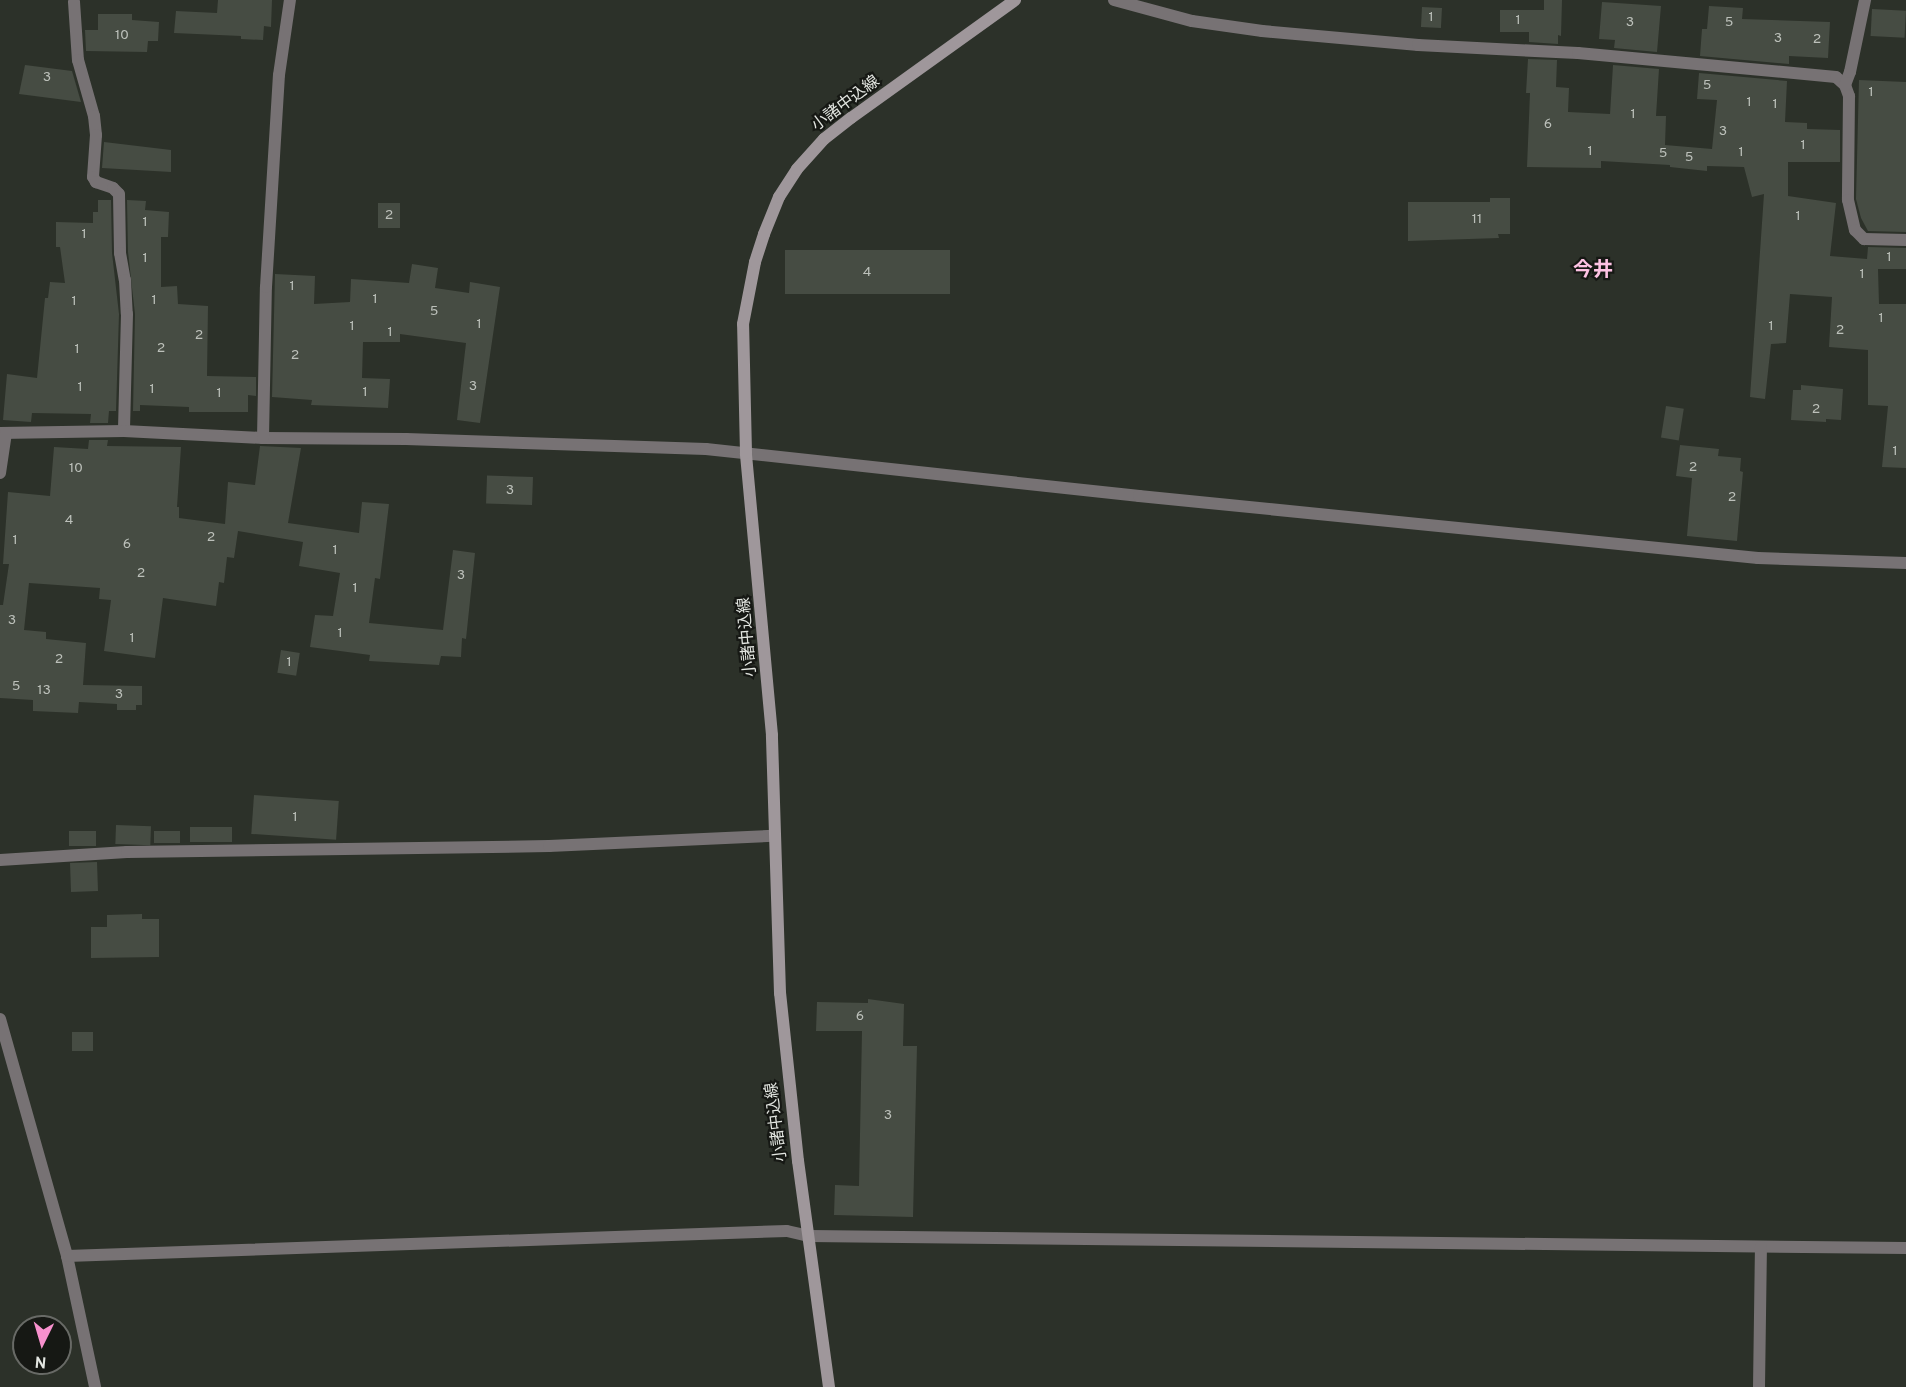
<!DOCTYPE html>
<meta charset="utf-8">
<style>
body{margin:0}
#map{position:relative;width:1906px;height:1387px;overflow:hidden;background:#2c3129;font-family:Overpass,"Noto Sans JP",sans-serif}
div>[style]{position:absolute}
.building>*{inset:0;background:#464c43;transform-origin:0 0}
.street>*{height:12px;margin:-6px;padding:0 6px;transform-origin:6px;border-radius:6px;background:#777274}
.secondary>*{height:12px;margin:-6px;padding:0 6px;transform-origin:6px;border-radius:6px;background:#9f979b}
span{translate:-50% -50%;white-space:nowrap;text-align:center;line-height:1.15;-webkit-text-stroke:4.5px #161814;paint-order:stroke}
.number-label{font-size:14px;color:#bcc0ba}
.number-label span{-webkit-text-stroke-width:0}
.street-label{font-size:16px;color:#e3e6e1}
.quarter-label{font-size:20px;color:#fdc2e3;font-weight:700}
.north{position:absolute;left:12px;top:1315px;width:60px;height:60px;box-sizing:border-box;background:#161814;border:2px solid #686a66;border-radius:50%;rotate:185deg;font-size:16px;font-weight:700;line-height:24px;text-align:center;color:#e3e6e1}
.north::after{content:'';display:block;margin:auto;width:21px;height:27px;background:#f790cd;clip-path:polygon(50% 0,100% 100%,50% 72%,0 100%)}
</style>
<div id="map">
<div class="building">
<i style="clip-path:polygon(218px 0,272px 0,271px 27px,264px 26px,263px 40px,241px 39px,241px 36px,174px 33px,176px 11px,217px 13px)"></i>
<i style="clip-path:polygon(1544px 0,1562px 0,1561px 36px,1558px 35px,1558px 44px,1529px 42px,1529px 32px,1500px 32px,1500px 10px,1544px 10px)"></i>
<i style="clip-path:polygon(1602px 2px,1661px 6px,1657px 52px,1614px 48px,1615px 40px,1599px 39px)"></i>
<i style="clip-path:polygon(1709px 6px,1743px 8px,1742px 19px,1830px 22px,1828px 58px,1789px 56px,1789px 64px,1700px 56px,1702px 29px,1707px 29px)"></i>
<i style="left:1422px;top:7px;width:20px;height:20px;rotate:3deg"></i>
<i style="left:1872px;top:9px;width:34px;height:27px;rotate:3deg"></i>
<i style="clip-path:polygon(98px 14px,132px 14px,132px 20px,159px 22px,158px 41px,148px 41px,147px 52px,86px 51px,85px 30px,98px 30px)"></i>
<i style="clip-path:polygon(1528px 59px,1557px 60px,1556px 87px,1569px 88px,1568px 112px,1610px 114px,1613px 65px,1659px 69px,1656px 116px,1666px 116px,1665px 145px,1712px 149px,1717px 100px,1697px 99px,1699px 73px,1787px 81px,1785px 122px,1807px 123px,1807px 129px,1840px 130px,1840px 162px,1788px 162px,1788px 196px,1836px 203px,1830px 256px,1867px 259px,1868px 247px,1906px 248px,1906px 269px,1878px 269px,1879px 304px,1906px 304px,1906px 468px,1882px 467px,1888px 406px,1868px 405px,1868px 350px,1829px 347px,1832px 297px,1790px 294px,1786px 343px,1771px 344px,1765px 399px,1750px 397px,1764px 194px,1752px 197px,1744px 167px,1707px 166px,1707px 171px,1670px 167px,1670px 165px,1601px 161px,1601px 168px,1527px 167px,1530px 93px,1526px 93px)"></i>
<i style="clip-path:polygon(25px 65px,72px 71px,81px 102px,19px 94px)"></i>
<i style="clip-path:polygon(1859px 80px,1906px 82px,1906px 232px,1868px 231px,1861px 218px,1856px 199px)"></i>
<i style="clip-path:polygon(104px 142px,171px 150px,171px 172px,102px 168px)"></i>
<i style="clip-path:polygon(1490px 198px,1510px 198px,1510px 234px,1498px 234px,1499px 238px,1408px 241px,1408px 202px,1490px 202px)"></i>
<i style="clip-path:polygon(98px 200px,111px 200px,112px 253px,119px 314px,116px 411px,109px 411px,108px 423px,90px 423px,91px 414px,32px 413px,31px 422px,3px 420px,7px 374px,37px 378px,45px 298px,48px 298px,50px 282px,65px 283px,60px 247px,56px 247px,56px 222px,93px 223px,93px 212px,98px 212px)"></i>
<i style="clip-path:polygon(127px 200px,146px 201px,145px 210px,169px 212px,168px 237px,161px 237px,161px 287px,177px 286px,178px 304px,208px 306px,207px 376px,256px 377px,256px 396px,248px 395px,248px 412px,189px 412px,189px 407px,140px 405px,140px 411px,133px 411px,135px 314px,128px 252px)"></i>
<i style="left:378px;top:203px;width:22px;height:25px"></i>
<i style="left:785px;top:250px;width:165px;height:44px"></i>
<i style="clip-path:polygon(412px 264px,438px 268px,435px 288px,469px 293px,470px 282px,500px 287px,480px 423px,457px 420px,466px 343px,400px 334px,400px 342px,363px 342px,362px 378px,390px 379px,388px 408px,311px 405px,312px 400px,272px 397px,275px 274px,315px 276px,314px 304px,350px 302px,351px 279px,409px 283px)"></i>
<i style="clip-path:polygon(1801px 385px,1843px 389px,1841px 420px,1826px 419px,1826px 422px,1791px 420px,1793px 390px,1801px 390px)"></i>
<i style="left:1666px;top:406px;width:18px;height:32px;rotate:9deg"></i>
<i style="clip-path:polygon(89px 440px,108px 440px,107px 446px,181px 447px,177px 507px,179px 507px,179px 518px,225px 524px,228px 482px,255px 485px,260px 446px,301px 448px,288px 523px,359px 533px,362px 502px,389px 504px,380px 579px,375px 578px,369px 623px,443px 630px,453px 550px,475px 553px,466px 639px,462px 638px,461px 657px,441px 656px,439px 665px,369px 661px,370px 655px,310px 647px,315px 615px,333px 616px,340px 573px,299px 566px,303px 542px,238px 531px,234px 558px,227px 557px,224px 583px,219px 582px,216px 606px,163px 598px,155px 658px,104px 651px,111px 600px,99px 599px,100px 588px,29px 583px,24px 630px,46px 632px,46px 639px,86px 643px,83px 685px,142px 686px,142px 705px,136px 705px,136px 710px,117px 710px,117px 704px,79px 702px,78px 713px,33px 711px,33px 700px,0 698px,0 605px,3px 605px,9px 564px,3px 564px,8px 492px,50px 496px,54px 447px,88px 449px)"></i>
<i style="clip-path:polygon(1680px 445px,1719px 449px,1718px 456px,1741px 458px,1740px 471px,1743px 472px,1737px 541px,1687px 536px,1692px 478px,1676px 476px)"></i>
<i style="left:533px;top:477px;width:28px;height:46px;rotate:92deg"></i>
<i style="left:281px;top:650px;width:19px;height:23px;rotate:9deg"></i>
<i style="left:254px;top:795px;width:85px;height:39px;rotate:4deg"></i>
<i style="left:116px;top:825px;width:35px;height:19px;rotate:2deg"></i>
<i style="left:232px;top:827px;width:15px;height:42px;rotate:90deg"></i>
<i style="left:96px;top:831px;width:15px;height:27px;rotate:90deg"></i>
<i style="left:154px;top:831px;width:26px;height:12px"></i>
<i style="left:97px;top:862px;width:29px;height:27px;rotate:88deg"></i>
<i style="clip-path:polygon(142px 914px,142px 919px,159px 919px,159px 957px,91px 958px,91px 927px,107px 927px,107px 915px)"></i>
<i style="clip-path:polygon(868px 999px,904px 1004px,903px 1046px,917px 1046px,913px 1217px,834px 1215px,835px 1185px,859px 1186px,862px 1031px,816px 1031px,817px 1002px,868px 1003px)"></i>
<i style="left:93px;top:1032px;width:19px;height:21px;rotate:90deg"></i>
</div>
<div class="street">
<i style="left:1114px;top:0;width:81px;rotate:15.1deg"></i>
<i style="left:1192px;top:21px;width:71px;rotate:8.1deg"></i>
<i style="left:1262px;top:31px;width:157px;rotate:5.1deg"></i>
<i style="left:1418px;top:45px;width:160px;rotate:2.9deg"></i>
<i style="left:1578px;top:53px;width:259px;rotate:5.3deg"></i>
<i style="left:1836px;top:77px;width:12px;rotate:42deg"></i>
<i style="left:1845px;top:85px;width:12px;rotate:70deg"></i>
<i style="left:1849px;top:96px;width:104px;rotate:90.6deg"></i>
<i style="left:1848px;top:200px;width:31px;rotate:77deg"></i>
<i style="left:1855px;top:230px;width:13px;rotate:45deg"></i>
<i style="left:1864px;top:239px;width:42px;rotate:1.4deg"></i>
<i style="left:74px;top:2px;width:58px;rotate:86.1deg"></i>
<i style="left:78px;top:60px;width:58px;rotate:74.1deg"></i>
<i style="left:94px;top:116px;width:19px;rotate:84deg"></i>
<i style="left:96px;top:135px;width:42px;rotate:94.1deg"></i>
<i style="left:93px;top:177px;width:6px;rotate:59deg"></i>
<i style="left:96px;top:182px;width:18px;rotate:19deg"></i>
<i style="left:113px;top:188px;width:8px;rotate:45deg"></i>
<i style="left:119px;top:194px;width:59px;rotate:89deg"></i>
<i style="left:120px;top:253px;width:27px;rotate:80deg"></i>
<i style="left:125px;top:280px;width:34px;rotate:87deg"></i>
<i style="left:127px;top:314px;width:117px;rotate:91.5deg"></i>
<i style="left:1845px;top:85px;width:14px;rotate:-69deg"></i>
<i style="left:1850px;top:72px;width:74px;rotate:-78.2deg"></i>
<i style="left:0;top:433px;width:124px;rotate:-0.9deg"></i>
<i style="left:124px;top:431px;width:139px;rotate:2.9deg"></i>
<i style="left:263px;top:438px;width:143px;rotate:0.4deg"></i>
<i style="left:406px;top:439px;width:300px;rotate:1.9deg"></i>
<i style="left:706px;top:449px;width:436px;rotate:6.2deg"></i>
<i style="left:1139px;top:496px;width:622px;rotate:5.72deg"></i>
<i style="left:1758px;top:558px;width:148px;rotate:1.9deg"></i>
<i style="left:263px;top:438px;width:151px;rotate:-88.9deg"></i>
<i style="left:266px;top:287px;width:212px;rotate:-86.5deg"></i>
<i style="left:279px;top:75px;width:76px;rotate:-81.7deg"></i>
<i style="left:0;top:473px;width:40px;rotate:-81.5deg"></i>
<i style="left:0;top:860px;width:127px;rotate:-3.6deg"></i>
<i style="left:127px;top:852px;width:422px;rotate:-0.8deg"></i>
<i style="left:549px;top:846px;width:224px;rotate:-2.6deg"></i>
<i style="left:0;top:1019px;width:246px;rotate:74.2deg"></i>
<i style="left:67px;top:1256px;width:134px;rotate:77.9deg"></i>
<i style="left:67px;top:1256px;width:720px;rotate:-1.99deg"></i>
<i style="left:787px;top:1231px;width:23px;rotate:13deg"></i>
<i style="left:809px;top:1236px;width:1097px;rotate:0.63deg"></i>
<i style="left:1759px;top:1387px;width:140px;rotate:-89.2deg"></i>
</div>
<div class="secondary">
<i style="left:829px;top:1387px;width:228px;rotate:-97.8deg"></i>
<i style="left:798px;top:1161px;width:169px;rotate:-96.1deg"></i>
<i style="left:780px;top:993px;width:258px;rotate:-91.8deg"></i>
<i style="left:772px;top:735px;width:283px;rotate:-95.3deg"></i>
<i style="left:746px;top:453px;width:129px;rotate:-91.3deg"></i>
<i style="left:743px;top:324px;width:63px;rotate:-79deg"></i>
<i style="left:755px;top:262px;width:29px;rotate:-72deg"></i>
<i style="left:764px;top:234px;width:40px;rotate:-68deg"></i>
<i style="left:779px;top:197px;width:33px;rotate:-57deg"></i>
<i style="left:797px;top:169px;width:40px;rotate:-48deg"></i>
<i style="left:824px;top:139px;width:34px;rotate:-38deg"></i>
<i style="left:851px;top:118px;width:202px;rotate:-35.7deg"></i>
</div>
<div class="number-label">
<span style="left:1431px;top:18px">1</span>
<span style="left:1518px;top:21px">1</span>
<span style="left:1630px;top:23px">3</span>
<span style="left:1729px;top:23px">5</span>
<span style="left:122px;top:36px">10</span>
<span style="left:1778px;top:39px">3</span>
<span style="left:1817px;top:40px">2</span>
<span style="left:47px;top:78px">3</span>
<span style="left:1707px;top:86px">5</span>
<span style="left:1871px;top:93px">1</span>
<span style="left:1749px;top:103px">1</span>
<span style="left:1775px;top:105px">1</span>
<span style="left:1633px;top:115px">1</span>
<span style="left:1548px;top:125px">6</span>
<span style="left:1723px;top:132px">3</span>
<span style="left:1803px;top:146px">1</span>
<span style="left:1590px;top:152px">1</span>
<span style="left:1741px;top:153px">1</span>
<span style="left:1663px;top:154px">5</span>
<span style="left:1689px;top:158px">5</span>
<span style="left:389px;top:216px">2</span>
<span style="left:1798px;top:217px">1</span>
<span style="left:1477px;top:220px">11</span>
<span style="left:145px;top:223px">1</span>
<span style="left:84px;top:235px">1</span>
<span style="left:1889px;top:258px">1</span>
<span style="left:145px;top:259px">1</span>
<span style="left:867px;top:273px">4</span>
<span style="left:1862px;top:275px">1</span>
<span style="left:292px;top:287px">1</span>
<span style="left:375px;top:300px">1</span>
<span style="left:154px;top:301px">1</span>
<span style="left:74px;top:302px">1</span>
<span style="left:434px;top:312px">5</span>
<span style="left:1881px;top:319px">1</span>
<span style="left:479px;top:325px">1</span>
<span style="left:352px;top:327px">1</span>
<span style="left:1771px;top:327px">1</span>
<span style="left:1840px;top:331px">2</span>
<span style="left:390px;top:333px">1</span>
<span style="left:199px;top:336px">2</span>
<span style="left:161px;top:349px">2</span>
<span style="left:77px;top:350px">1</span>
<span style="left:295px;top:356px">2</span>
<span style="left:473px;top:387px">3</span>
<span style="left:80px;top:388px">1</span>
<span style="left:152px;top:390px">1</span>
<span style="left:365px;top:393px">1</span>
<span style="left:219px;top:394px">1</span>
<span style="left:1816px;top:410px">2</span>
<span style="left:1895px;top:452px">1</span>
<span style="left:1693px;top:468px">2</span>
<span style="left:76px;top:469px">10</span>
<span style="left:510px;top:491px">3</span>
<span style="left:1732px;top:498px">2</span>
<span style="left:69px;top:521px">4</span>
<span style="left:211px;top:538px">2</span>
<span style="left:15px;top:541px">1</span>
<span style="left:127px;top:545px">6</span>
<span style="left:335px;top:551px">1</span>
<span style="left:141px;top:574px">2</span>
<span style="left:461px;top:576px">3</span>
<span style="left:355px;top:589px">1</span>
<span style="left:12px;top:621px">3</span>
<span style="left:340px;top:634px">1</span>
<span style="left:132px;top:639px">1</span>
<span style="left:59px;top:660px">2</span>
<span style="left:289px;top:663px">1</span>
<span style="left:16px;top:687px">5</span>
<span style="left:44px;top:691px">13</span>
<span style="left:119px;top:695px">3</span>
<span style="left:295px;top:818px">1</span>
<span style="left:860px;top:1017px">6</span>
<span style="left:888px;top:1116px">3</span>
</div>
<div class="street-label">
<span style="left:846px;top:104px;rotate:-37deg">小諸中込線</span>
<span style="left:748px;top:637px;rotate:-95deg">小諸中込線</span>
<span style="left:777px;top:1122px;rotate:-97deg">小諸中込線</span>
</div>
<div class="quarter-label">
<span style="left:1593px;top:271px">今井</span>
</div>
<div class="north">N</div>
</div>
